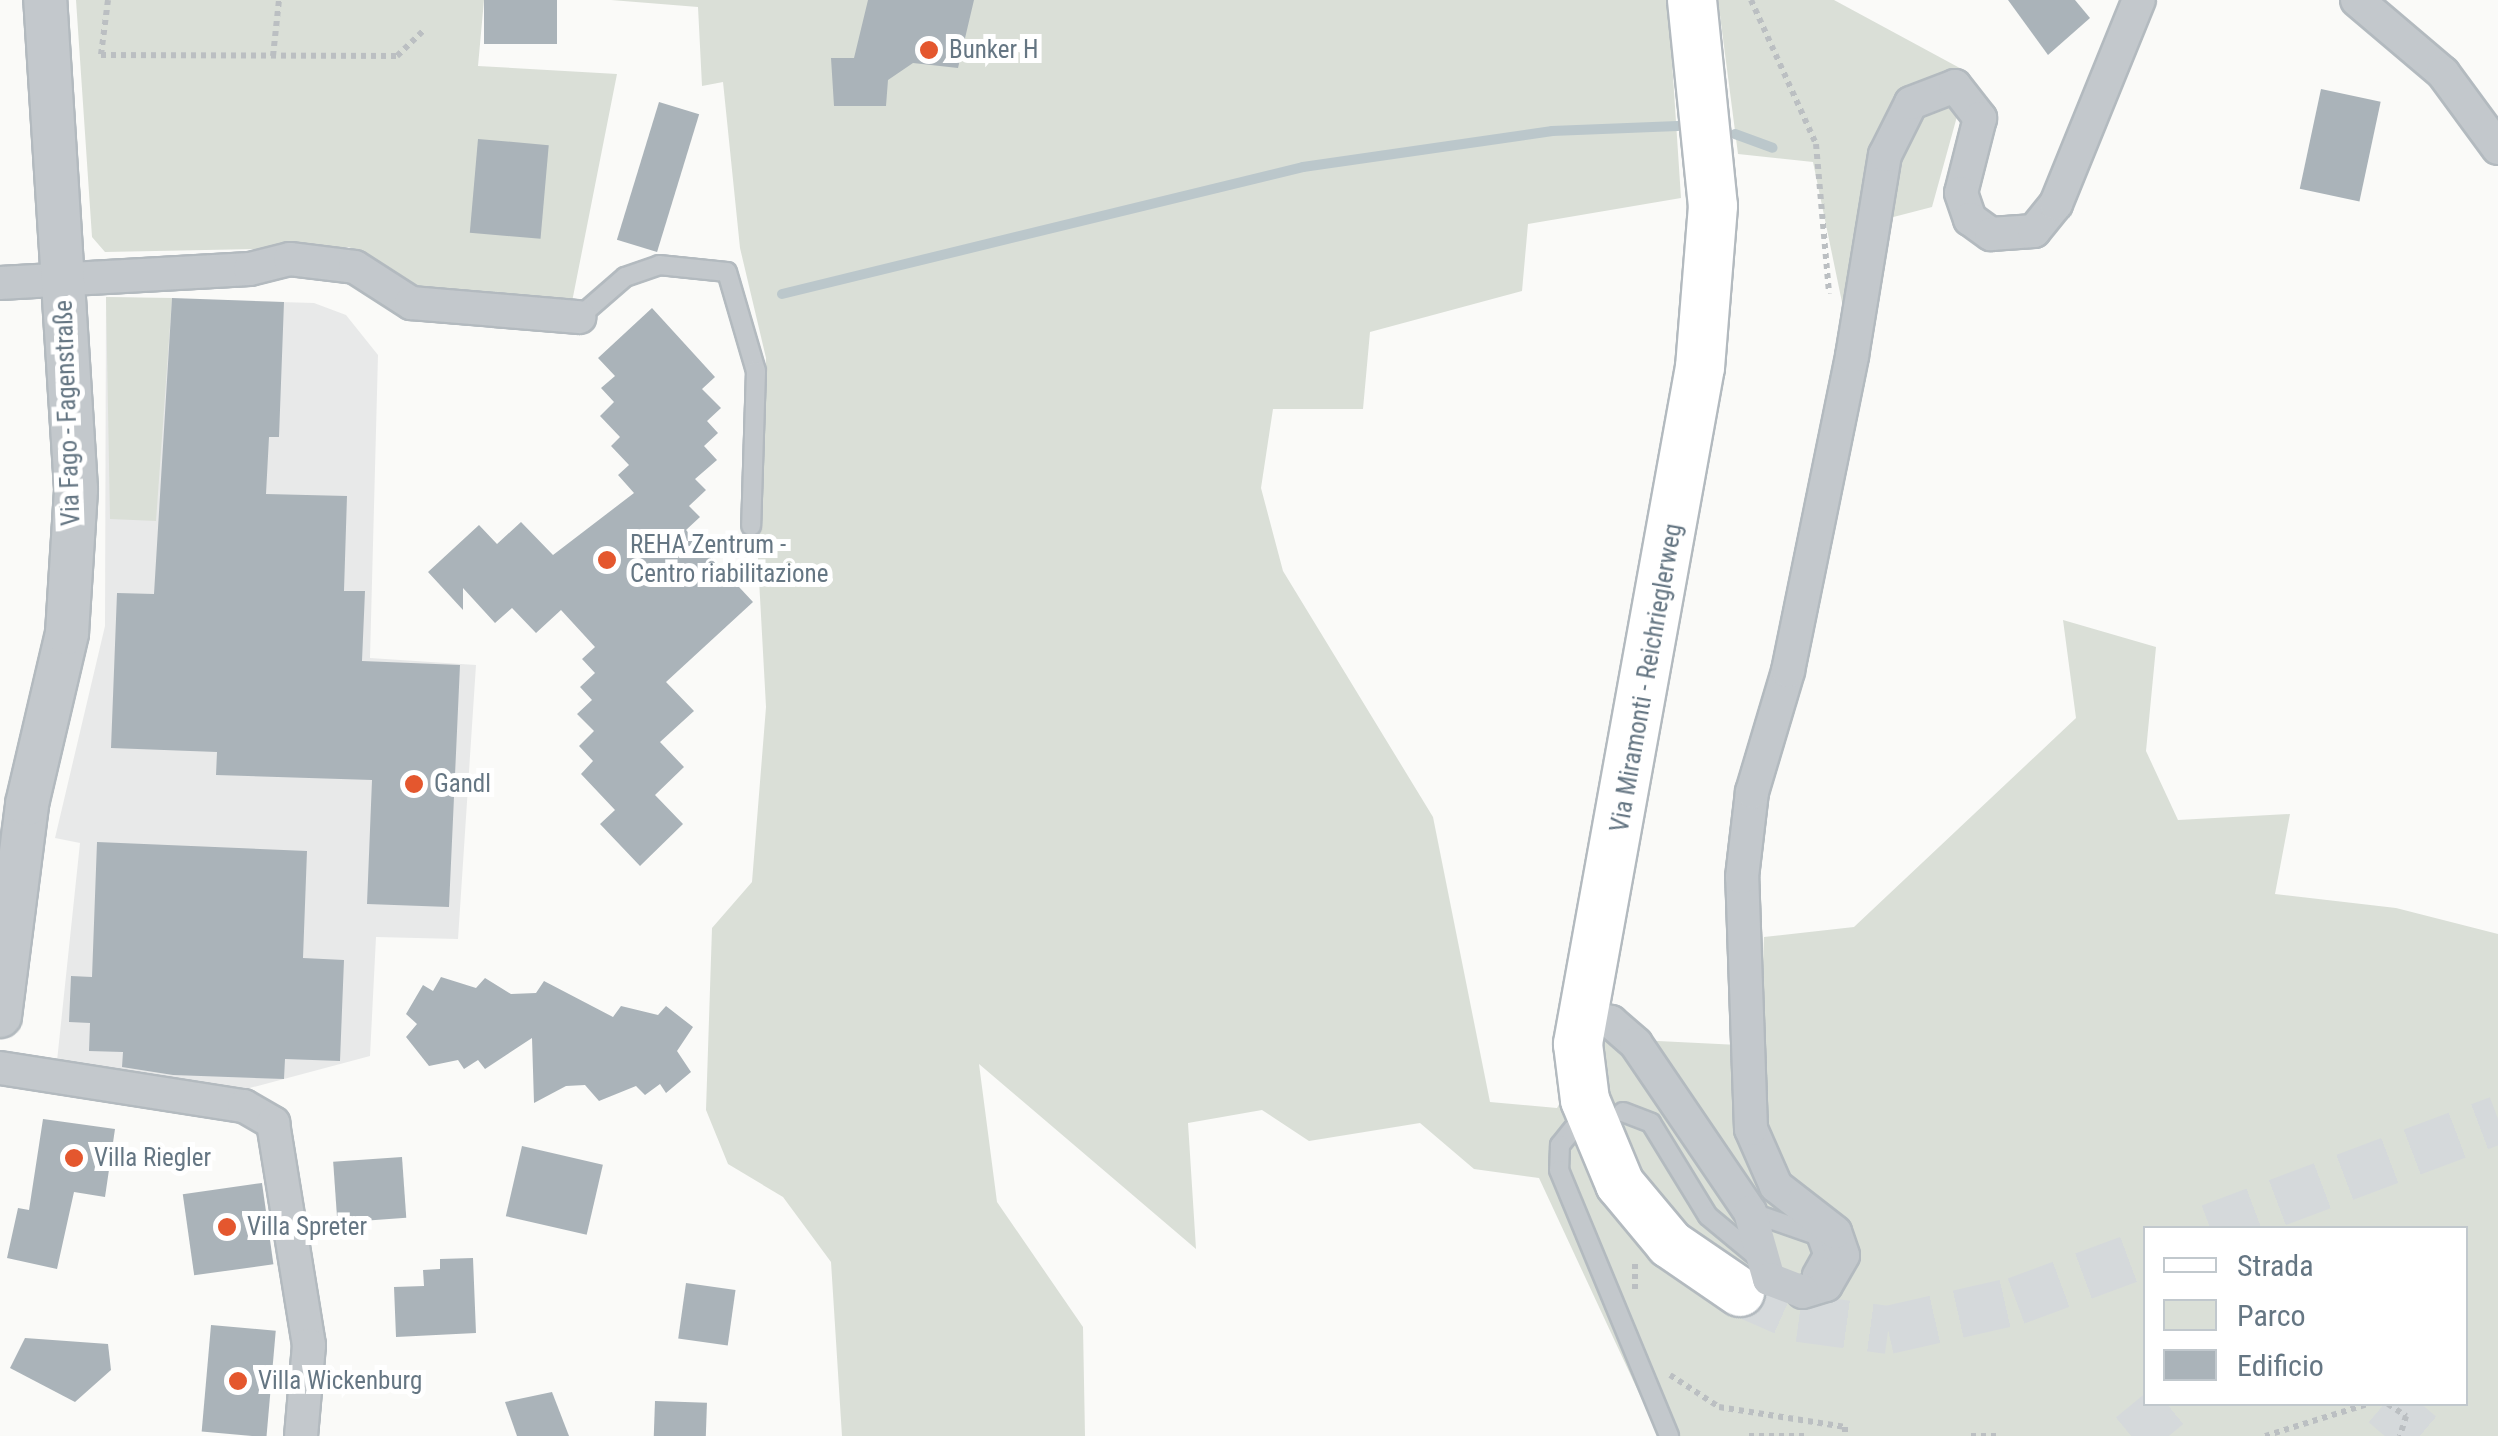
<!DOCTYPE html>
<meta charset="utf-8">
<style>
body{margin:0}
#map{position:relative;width:2498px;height:1436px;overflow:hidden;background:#fafaf8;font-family:"Roboto Condensed",sans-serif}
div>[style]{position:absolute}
.built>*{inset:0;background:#e8e9e9}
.green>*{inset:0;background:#dadfd7}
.stream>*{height:10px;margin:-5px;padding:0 5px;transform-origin:5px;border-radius:5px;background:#bbc7cb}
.building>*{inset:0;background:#aab3b9;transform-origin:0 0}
.secondary-tunnel>*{height:48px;margin-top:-24px;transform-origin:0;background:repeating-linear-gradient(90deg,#d5d9db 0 48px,transparent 0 72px)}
.path>*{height:6px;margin-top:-3px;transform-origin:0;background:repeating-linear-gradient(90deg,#bbbfc2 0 5px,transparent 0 10px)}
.roads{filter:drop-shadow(2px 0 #b3babf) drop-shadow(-2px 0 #b3babf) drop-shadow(0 2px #b3babf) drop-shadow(0 -2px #b3babf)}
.service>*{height:18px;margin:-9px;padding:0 9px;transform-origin:9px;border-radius:9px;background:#c3c8cc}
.minor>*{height:32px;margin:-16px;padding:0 16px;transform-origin:16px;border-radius:16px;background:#c3c8cc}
.tertiary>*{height:42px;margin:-21px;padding:0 21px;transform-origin:21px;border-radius:21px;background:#c3c8cc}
.secondary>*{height:48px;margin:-24px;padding:0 24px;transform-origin:24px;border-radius:24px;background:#fff}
.minor-bridge>*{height:32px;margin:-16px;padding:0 16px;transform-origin:16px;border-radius:16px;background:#c3c8cc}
.dots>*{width:28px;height:28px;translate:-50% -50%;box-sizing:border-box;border:5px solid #fff;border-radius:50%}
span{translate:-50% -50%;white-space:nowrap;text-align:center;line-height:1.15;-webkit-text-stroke:10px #fff;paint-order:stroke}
.poi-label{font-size:25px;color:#657683}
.left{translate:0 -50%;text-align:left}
.street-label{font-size:25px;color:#657683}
.legend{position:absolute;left:2143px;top:1226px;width:325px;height:180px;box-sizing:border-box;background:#fff;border:2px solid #c1c8cd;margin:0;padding:12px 18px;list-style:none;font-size:30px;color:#657683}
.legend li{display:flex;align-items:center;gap:20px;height:50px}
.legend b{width:50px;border:2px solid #c1c8cd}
</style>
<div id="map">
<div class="built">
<i style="clip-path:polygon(106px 297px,314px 303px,346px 315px,378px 355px,370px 658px,476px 665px,458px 939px,376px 937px,370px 1056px,231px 1093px,57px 1061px,80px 843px,55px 838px,105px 626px)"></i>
</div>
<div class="green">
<i style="clip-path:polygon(76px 0,484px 0,478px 66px,617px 74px,571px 307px,429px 295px,349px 247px,105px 252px,92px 237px)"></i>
<i style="clip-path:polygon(evenodd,611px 0,1668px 0,1681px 198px,1528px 224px,1522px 291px,1370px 332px,1363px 409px,1273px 409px,1261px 488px,1283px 571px,1433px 817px,1490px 1102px,1557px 1108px,1597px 1038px,1759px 1046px,1764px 937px,1854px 927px,2076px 718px,2063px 620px,2156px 647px,2146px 751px,2178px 820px,2290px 814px,2275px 894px,2396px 908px,2498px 934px,2498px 1436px,1659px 1436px,1539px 1178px,1474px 1169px,1420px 1123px,1309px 1141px,1262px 1110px,1188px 1123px,1196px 1249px,979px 1064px,997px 1202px,1083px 1327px,1085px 1436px,842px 1436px,831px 1262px,783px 1197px,728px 1164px,706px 1110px,712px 928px,752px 882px,766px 707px,758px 561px,766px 358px,740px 248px,723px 82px,702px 86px,698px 7px,611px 0,2146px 1228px,2466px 1228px,2466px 1404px,2146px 1404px,2146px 1228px)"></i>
<i style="clip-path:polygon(1718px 0,1834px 0,1969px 73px,1932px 207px,1878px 221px,1844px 312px,1813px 162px,1738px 154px)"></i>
<i style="clip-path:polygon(106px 297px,172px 298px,156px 521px,110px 519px)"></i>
</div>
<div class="stream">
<i style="left:1735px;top:134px;width:40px;rotate:20.2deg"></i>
<i style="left:782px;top:294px;width:536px;rotate:-13.7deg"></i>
<i style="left:1303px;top:167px;width:252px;rotate:-8.2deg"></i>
<i style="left:1552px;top:131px;width:126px;rotate:-2.3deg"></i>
</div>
<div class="building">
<i style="left:484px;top:0;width:73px;height:44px"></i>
<i style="clip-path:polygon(868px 0,974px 0,958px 68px,913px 63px,888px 80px,886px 106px,834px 106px,831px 58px,854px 58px)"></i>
<i style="clip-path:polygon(2008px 0,2075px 0,2090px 18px,2048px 55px)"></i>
<i style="left:2321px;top:89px;width:61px;height:102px;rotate:12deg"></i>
<i style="left:659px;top:102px;width:42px;height:144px;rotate:17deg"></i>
<i style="left:478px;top:139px;width:71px;height:94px;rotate:5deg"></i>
<i style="clip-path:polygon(172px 298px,284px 302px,279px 437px,269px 437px,266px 494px,347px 496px,344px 591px,365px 591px,362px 661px,460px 665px,449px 907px,367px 904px,372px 780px,216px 775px,217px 752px,111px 748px,117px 593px,154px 594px)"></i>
<i style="clip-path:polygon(652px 308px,715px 377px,702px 389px,721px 408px,707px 421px,718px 433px,704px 446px,717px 460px,695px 479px,706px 490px,689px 506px,700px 517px,686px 530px,753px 602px,666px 682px,694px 711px,660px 742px,684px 767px,655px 795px,683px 824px,640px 866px,600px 824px,615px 810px,581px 774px,593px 761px,579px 746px,594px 731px,577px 714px,592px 700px,580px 687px,595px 673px,582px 659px,595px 647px,561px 610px,536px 633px,512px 608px,495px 623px,463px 588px,463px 610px,428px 572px,479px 525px,497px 544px,521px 522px,553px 555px,634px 493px,618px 475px,629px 465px,611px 446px,620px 437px,600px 416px,614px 402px,601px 388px,615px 376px,598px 358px)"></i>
<i style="clip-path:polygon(97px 842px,307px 851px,303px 958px,344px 960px,340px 1061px,285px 1059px,284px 1079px,173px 1075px,122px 1067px,123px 1052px,89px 1051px,90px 1023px,69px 1022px,71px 976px,92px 977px)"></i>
<i style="clip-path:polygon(441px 977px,476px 988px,485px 978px,511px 994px,536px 993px,544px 981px,613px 1017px,621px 1006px,658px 1015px,666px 1006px,693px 1027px,677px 1051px,691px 1072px,666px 1093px,660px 1084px,645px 1095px,636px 1086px,599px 1101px,585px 1085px,566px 1086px,534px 1103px,532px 1038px,485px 1069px,478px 1060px,464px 1069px,458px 1060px,429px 1066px,406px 1037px,417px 1024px,406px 1014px,423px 985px,433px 991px)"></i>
<i style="clip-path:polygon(43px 1119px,115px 1129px,105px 1197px,74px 1192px,57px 1269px,7px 1258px,18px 1208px,29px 1210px)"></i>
<i style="left:522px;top:1146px;width:83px;height:72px;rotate:13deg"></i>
<i style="left:402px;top:1157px;width:61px;height:69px;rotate:86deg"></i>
<i style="left:262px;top:1183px;width:82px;height:80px;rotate:82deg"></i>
<i style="clip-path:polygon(473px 1258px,476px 1333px,396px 1337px,394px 1287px,424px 1286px,423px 1270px,440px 1269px,440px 1259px)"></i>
<i style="left:686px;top:1283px;width:50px;height:56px;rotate:8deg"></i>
<i style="left:211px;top:1325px;width:65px;height:107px;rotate:5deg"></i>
<i style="clip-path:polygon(25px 1338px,108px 1344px,111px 1370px,75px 1402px,10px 1368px)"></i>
<i style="clip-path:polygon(552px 1392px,569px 1436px,517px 1436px,505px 1402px)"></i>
<i style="left:655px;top:1401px;width:52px;height:35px;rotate:2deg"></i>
</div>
<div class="secondary-tunnel">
<i style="left:2210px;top:1228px;width:308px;rotate:-20.6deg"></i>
<i style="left:1740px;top:1292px;width:64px;rotate:23.8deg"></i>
<i style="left:1799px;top:1318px;width:90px;rotate:7.7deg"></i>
<i style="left:1888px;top:1330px;width:131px;rotate:-12.8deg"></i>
<i style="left:2016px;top:1301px;width:139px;rotate:-20.3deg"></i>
<i style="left:2384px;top:1404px;width:50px;rotate:40.1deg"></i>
<i style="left:2131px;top:1436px;width:50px;rotate:-39.4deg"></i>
</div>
<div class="path">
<i style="left:108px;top:0;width:55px;rotate:97.3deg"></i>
<i style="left:101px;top:55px;width:296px;rotate:0.2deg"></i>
<i style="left:397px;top:56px;width:37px;rotate:-44deg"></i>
<i style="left:1751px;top:0;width:158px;rotate:65.7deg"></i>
<i style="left:1816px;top:144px;width:150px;rotate:85deg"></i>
<i style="left:273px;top:56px;width:56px;rotate:-83.9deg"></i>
<i style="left:1635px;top:1264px;width:25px;rotate:90deg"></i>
<i style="left:1670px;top:1375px;width:59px;rotate:33.1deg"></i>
<i style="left:1719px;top:1407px;width:128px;rotate:9deg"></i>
<i style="left:1845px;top:1427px;width:9px;rotate:90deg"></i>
<i style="left:2388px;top:1404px;width:22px;rotate:34deg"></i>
<i style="left:2406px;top:1416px;width:21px;rotate:107deg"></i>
<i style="left:1749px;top:1436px;width:55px"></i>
<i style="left:1971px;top:1436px;width:26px"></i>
<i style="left:2265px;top:1436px;width:108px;rotate:-17.3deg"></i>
</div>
<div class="roads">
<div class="service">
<i style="left:579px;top:317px;width:61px;rotate:-41deg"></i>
<i style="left:625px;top:277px;width:36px;rotate:-19deg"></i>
<i style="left:659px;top:265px;width:68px;rotate:5.9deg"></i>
<i style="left:727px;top:272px;width:103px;rotate:73.7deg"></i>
<i style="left:756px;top:371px;width:155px;rotate:91.8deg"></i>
<i style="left:1623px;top:1112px;width:30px;rotate:21deg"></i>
<i style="left:1651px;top:1123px;width:109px;rotate:58.5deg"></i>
<i style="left:1708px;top:1216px;width:69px;rotate:39.7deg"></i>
<i style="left:1573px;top:1129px;width:21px;rotate:129deg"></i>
<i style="left:1560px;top:1145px;width:25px;rotate:92deg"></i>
<i style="left:1559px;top:1170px;width:288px;rotate:67.5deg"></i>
<i style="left:1750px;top:1212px;width:70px;rotate:19.2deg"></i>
<i style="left:1816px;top:1235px;width:20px;rotate:70deg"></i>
<i style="left:1823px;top:1254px;width:23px;rotate:119deg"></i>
</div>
<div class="minor">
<i style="left:2357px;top:0;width:113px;rotate:40.3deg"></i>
<i style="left:2443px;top:73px;width:93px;rotate:53.7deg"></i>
<i style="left:0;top:283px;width:250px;rotate:-3.2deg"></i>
<i style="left:250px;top:269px;width:41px;rotate:-14deg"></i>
<i style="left:290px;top:259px;width:65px;rotate:7deg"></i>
<i style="left:355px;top:267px;width:67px;rotate:32.7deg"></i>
<i style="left:411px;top:303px;width:169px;rotate:4.8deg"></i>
<i style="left:1581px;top:1015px;width:31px;rotate:13deg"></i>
<i style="left:1611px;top:1022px;width:33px;rotate:41deg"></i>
<i style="left:1636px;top:1044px;width:203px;rotate:55.8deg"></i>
<i style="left:0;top:1068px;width:247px;rotate:8.9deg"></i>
<i style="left:244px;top:1106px;width:34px;rotate:30deg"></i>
<i style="left:273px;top:1123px;width:225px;rotate:80.8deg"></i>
<i style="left:309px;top:1345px;width:91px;rotate:95deg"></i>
<i style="left:1803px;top:1292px;width:24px;rotate:-17deg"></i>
<i style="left:1826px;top:1285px;width:34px;rotate:-60deg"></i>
<i style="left:1843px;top:1255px;width:24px;rotate:-109deg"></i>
<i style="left:1835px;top:1232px;width:75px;rotate:-142.1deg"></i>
<i style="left:1776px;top:1186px;width:62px;rotate:-113.7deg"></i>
<i style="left:1751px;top:1129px;width:252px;rotate:-92deg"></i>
<i style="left:1742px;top:877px;width:86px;rotate:-83.3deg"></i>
<i style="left:1752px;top:792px;width:126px;rotate:-73.4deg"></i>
<i style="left:1788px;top:671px;width:321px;rotate:-78.5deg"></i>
<i style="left:1852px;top:356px;width:204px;rotate:-80.7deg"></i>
<i style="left:1885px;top:155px;width:58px;rotate:-63.4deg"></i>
<i style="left:1911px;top:103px;width:47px;rotate:-21.1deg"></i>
<i style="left:1955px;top:86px;width:41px;rotate:52deg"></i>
<i style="left:1980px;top:118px;width:77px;rotate:104.2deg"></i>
<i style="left:1961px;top:193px;width:28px;rotate:71deg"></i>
<i style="left:1970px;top:219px;width:26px;rotate:36deg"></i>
<i style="left:1991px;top:234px;width:43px;rotate:-4deg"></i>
<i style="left:2034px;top:231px;width:35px;rotate:-51deg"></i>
<i style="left:2056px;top:204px;width:220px;rotate:-67.9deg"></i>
</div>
<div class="tertiary">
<i style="left:0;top:1016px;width:214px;rotate:-82.7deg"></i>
<i style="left:27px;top:804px;width:176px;rotate:-76.8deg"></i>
<i style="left:67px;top:633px;width:144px;rotate:-86.4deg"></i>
<i style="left:76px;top:489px;width:490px;rotate:-93.6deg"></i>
</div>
<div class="secondary">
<i style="left:1692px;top:0;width:207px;rotate:84.2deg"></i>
<i style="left:1713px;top:206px;width:162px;rotate:94.6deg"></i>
<i style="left:1700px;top:367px;width:688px;rotate:100.22deg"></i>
<i style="left:1578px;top:1044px;width:56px;rotate:82.9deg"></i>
<i style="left:1585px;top:1100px;width:91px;rotate:67.4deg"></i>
<i style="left:1620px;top:1184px;width:78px;rotate:50.2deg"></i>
<i style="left:1670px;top:1244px;width:85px;rotate:34.4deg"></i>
</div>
</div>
<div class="minor-bridge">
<i style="left:1750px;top:1212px;width:70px;rotate:74.2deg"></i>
<i style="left:1769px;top:1279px;width:36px;rotate:21deg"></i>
</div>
<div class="dots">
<i style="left:929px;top:50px;background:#e4572e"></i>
<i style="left:607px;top:560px;background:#e4572e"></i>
<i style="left:414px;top:784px;background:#e4572e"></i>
<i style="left:74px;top:1158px;background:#e4572e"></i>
<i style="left:227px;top:1227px;background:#e4572e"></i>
<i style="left:238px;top:1381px;background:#e4572e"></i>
</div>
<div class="poi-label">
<span class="left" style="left:949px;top:50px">Bunker H</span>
<span class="left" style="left:630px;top:560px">REHA Zentrum -<br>Centro riabilitazione</span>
<span class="left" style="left:434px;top:784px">Gandl</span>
<span class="left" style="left:94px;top:1158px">Villa Riegler</span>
<span class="left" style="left:247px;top:1227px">Villa Spreter</span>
<span class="left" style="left:258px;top:1381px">Villa Wickenburg</span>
</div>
<div class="street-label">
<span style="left:68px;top:413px;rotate:-92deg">Via Fago - Fagenstraße</span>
<span style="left:1647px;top:678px;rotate:-80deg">Via Miramonti - Reichrieglerweg</span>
</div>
<ul class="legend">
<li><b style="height:12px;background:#fff"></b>Strada</li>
<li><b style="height:28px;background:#dadfd7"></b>Parco</li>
<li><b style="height:28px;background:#aab3b9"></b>Edificio</li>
</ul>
</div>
